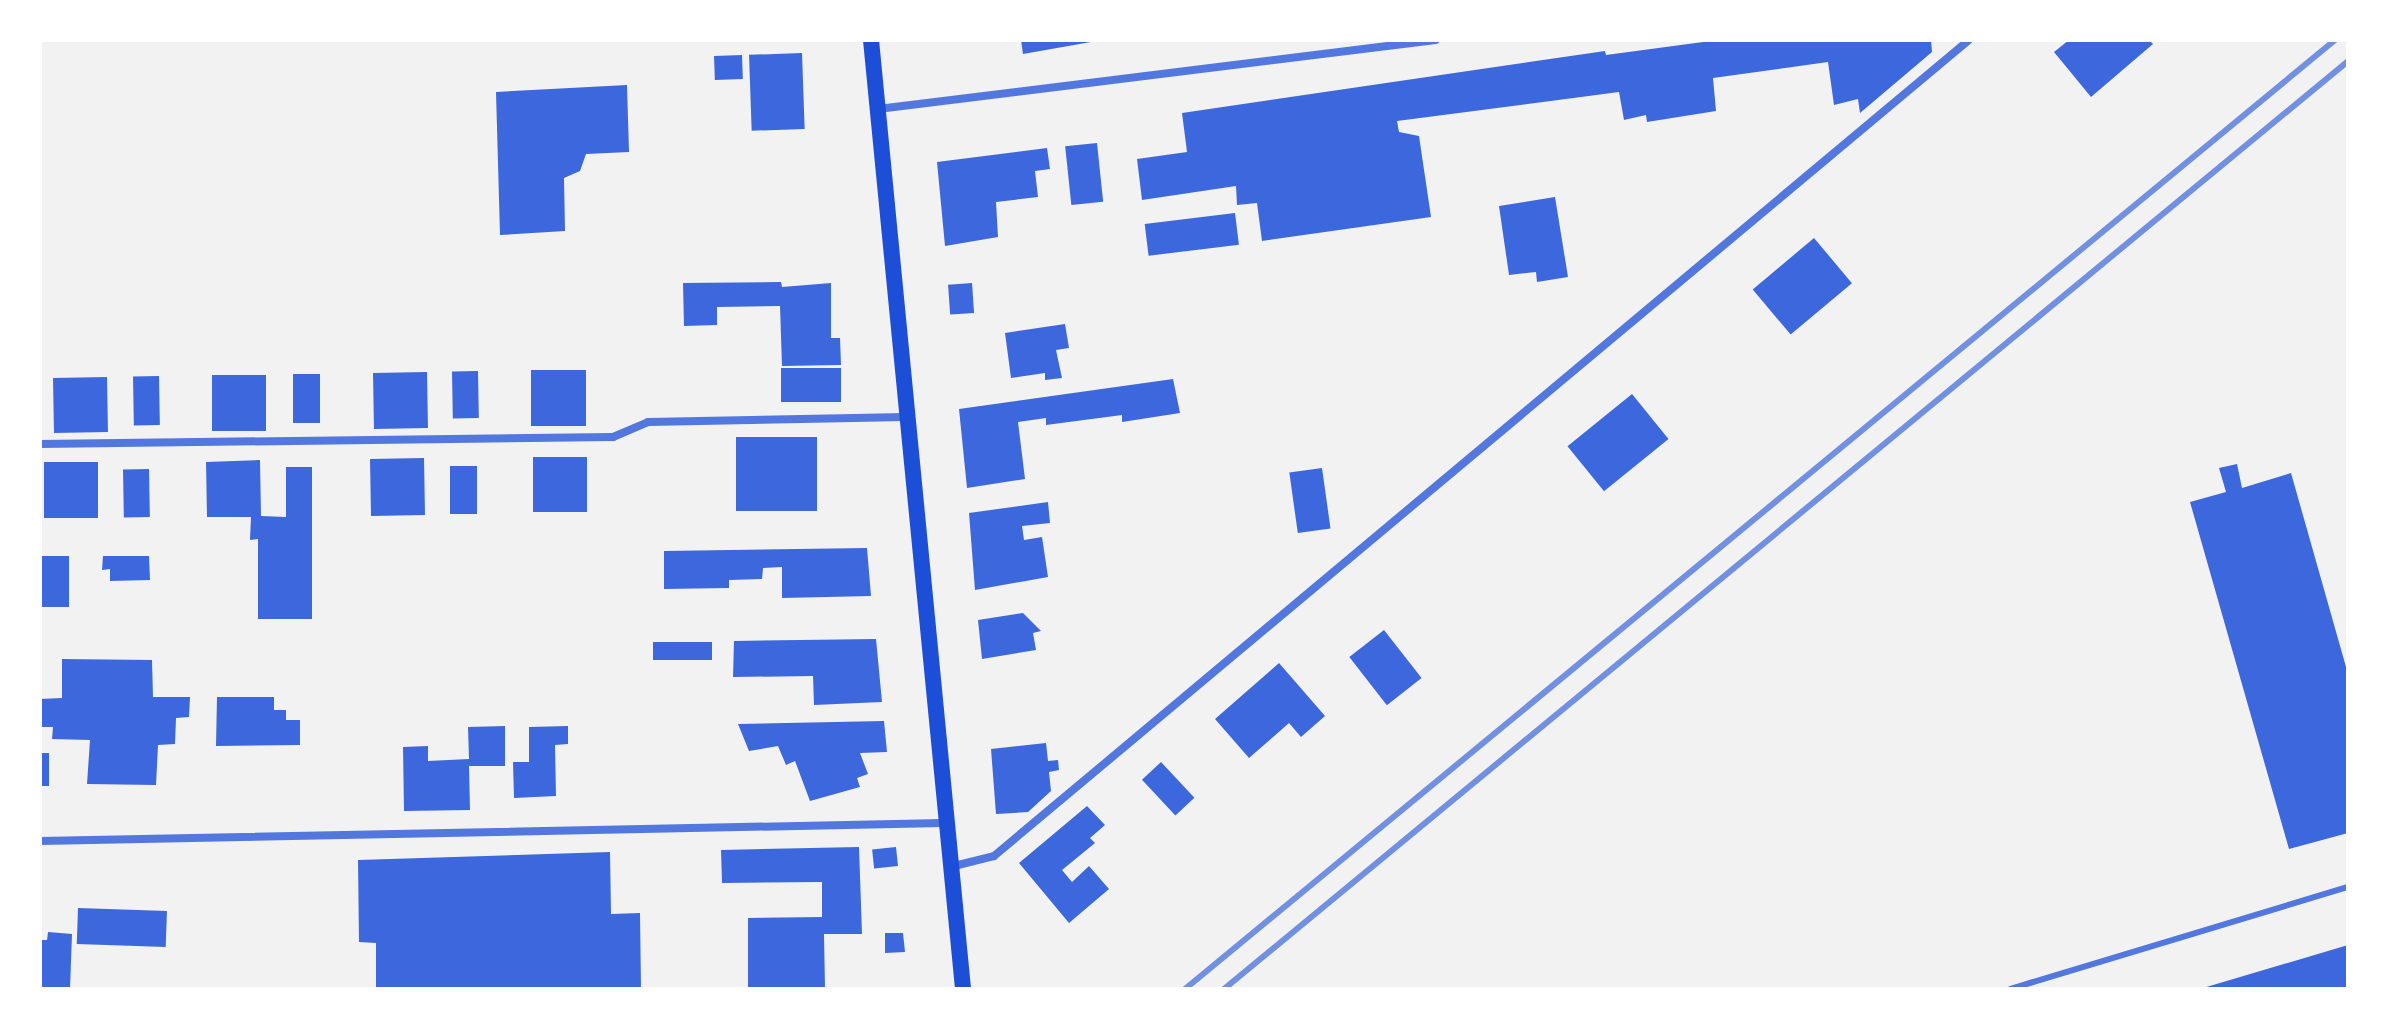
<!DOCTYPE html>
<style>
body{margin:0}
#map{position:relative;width:2388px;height:1029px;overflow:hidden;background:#f2f2f2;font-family:"PT Sans",sans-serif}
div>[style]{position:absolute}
.building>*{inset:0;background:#3d67dc;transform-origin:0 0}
.service>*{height:6px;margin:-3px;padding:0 3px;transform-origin:3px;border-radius:3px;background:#5277de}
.minor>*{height:8px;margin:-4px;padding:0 4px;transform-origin:4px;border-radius:4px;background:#5277de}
.secondary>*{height:16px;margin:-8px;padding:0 8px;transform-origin:8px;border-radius:8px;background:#1d4ed8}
.rail>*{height:6px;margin:-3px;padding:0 3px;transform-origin:3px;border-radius:3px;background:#7290e2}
span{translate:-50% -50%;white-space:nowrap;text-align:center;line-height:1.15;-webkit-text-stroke:6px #fff;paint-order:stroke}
.frame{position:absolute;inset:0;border:42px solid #fff;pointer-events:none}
</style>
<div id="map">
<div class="building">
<i style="clip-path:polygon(1021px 40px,1091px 40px,1091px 42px,1023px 54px)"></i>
<i style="clip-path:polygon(1718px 40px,1931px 40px,1932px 52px,1860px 113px,1858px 99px,1834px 105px,1828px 62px,1713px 78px,1716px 111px,1647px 122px,1646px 115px,1624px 120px,1619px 92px,1397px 121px,1399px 132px,1419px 136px,1431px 217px,1262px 241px,1257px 203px,1237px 205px,1236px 186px,1142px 200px,1137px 159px,1187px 152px,1182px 113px,1605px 51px,1606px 55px)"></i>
<i style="clip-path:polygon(2069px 40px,2149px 40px,2153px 44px,2091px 97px,2054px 52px)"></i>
<i style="left:802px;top:53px;width:76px;height:53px;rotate:88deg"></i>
<i style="left:742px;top:55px;width:24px;height:28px;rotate:88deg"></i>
<i style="clip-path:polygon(627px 85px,629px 152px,586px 154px,580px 171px,564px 178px,565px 231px,500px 235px,496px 92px)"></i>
<i style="left:1097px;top:143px;width:59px;height:32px;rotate:84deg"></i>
<i style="clip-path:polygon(1047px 148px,1050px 169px,1035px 171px,1038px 197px,996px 202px,998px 237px,945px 246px,937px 162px)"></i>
<i style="clip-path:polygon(1555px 197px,1568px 277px,1537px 282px,1536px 272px,1509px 275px,1499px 206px)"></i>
<i style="left:1235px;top:213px;width:32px;height:91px;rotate:83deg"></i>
<i style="left:1814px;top:238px;width:59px;height:80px;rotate:50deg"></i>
<i style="clip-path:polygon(781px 282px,782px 287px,831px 283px,831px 338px,840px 338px,841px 365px,782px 366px,780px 306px,717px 307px,717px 325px,684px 326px,683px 283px)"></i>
<i style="left:972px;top:283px;width:30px;height:24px;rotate:86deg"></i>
<i style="clip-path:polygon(1065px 324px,1069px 348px,1056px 350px,1062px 378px,1045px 380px,1045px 373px,1011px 378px,1005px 333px)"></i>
<i style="left:841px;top:368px;width:34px;height:60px;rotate:90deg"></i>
<i style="left:531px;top:370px;width:55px;height:56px"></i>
<i style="left:478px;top:371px;width:47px;height:26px;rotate:89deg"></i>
<i style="left:427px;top:372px;width:56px;height:54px;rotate:89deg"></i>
<i style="left:293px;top:374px;width:27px;height:49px"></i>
<i style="left:212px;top:375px;width:54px;height:56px"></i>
<i style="left:159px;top:376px;width:49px;height:26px;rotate:89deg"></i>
<i style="left:107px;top:377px;width:55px;height:54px;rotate:89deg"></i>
<i style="clip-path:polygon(1173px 379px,1180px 413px,1122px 422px,1122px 415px,1046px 425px,1046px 418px,1018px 422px,1025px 479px,967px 488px,959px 409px)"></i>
<i style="left:1632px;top:394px;width:58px;height:83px;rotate:51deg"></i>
<i style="left:736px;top:437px;width:81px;height:74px"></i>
<i style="left:587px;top:457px;width:55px;height:54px;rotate:90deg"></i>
<i style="left:424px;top:458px;width:57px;height:54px;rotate:89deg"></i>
<i style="clip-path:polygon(260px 460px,261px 516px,286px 517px,286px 467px,312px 467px,312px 619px,258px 619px,258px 539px,250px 540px,251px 517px,207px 517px,206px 462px)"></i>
<i style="left:44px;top:462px;width:54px;height:56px"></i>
<i style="clip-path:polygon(2237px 464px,2242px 488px,2291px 473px,2348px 674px,2348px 833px,2289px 849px,2190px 502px,2226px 492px,2219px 468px)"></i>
<i style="left:450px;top:466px;width:27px;height:48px"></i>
<i style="left:1322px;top:468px;width:61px;height:33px;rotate:82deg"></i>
<i style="left:149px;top:469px;width:48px;height:26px;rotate:89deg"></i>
<i style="clip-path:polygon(1048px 502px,1050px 523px,1022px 526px,1024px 540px,1042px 537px,1048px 577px,975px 590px,969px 513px)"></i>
<i style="clip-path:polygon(867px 548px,871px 596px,782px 598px,782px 567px,763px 568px,762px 579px,729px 580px,729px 588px,664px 589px,664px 551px)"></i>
<i style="left:69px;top:556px;width:51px;height:28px;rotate:90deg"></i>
<i style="clip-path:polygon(103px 556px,149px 556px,150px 580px,110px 581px,110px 569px,102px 570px)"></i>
<i style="clip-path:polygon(1023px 613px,1041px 631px,1033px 633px,1036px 650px,982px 659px,978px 620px)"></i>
<i style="left:1384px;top:630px;width:61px;height:44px;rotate:52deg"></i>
<i style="clip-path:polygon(876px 639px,882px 702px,814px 705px,813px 676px,733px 677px,734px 641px)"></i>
<i style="left:653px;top:642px;width:59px;height:18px"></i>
<i style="clip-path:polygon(62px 659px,152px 660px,153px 697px,190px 697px,189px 717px,176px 718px,175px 744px,158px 745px,156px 785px,87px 784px,90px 740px,52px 739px,53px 727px,40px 727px,40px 699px,62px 698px)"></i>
<i style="clip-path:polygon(1279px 663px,1325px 716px,1301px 737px,1289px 723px,1249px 758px,1215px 719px)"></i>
<i style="clip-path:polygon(217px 697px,274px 697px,274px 710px,286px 710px,286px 720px,300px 720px,300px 745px,216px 746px)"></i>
<i style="clip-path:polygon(884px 721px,887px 752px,860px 753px,868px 774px,857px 778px,860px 787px,810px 801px,795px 761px,786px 765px,778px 746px,749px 751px,738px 724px)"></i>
<i style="clip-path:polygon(505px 726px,505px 766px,469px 766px,470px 810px,404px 811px,403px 747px,428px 746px,428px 761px,469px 759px,468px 727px)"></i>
<i style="clip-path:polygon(568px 726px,568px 744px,555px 745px,556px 796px,514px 798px,513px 762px,529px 762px,529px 727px)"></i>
<i style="clip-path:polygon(1046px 743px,1048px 761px,1058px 760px,1059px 770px,1049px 772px,1051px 791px,1028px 812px,996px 814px,991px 749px)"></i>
<i style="left:40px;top:753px;width:9px;height:33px"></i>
<i style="left:1161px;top:762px;width:49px;height:26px;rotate:47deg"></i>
<i style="clip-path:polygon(1087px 806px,1105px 825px,1090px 838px,1095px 843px,1062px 870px,1072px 882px,1089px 866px,1109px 889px,1069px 923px,1019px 863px)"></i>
<i style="clip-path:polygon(859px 847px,862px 934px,824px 934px,825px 989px,748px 989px,748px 918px,822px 917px,822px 882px,722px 883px,721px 850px)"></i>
<i style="left:896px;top:847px;width:19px;height:24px;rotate:84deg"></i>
<i style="clip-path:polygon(610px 852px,611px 914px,640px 913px,641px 989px,376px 989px,376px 943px,359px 942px,358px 860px)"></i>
<i style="left:78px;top:908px;width:89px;height:36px;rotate:2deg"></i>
<i style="clip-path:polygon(48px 932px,72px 934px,70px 989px,40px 989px,40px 940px,47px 940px)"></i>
<i style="clip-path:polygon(885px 933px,903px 933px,905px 952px,885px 953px)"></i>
<i style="clip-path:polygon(2348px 945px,2348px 989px,2203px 989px,2203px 988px)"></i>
</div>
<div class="service">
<i style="left:2010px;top:989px;width:353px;rotate:-16.8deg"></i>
</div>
<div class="minor">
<i style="left:878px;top:109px;width:562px;rotate:-7.05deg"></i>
<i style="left:40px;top:444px;width:573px;rotate:-0.7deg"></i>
<i style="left:613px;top:437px;width:38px;rotate:-23deg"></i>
<i style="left:648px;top:422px;width:258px;rotate:-1.1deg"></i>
<i style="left:40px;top:841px;width:903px;rotate:-1.14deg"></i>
<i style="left:950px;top:867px;width:45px;rotate:-14deg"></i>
<i style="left:994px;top:856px;width:1271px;rotate:-39.93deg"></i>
</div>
<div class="secondary">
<i style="left:871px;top:40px;width:953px;rotate:84.46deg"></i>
</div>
<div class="rail">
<i style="left:1185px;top:989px;width:1491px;rotate:-39.53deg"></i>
<i style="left:1224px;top:989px;width:1458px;rotate:-39.54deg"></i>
</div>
<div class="frame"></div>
</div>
